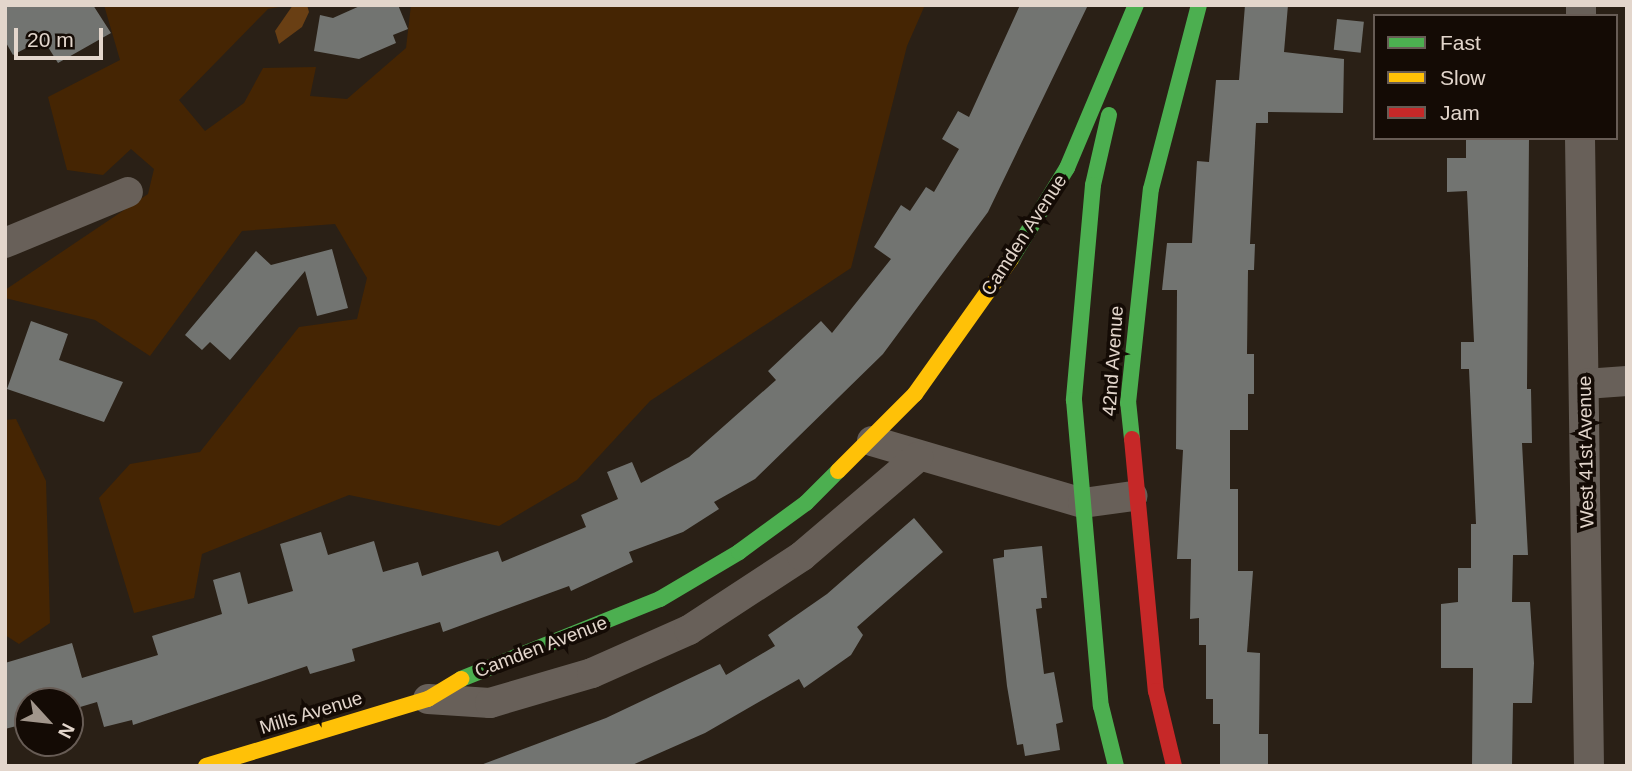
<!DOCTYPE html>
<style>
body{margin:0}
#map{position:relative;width:1632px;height:771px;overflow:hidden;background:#2a2016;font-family:Helvetica,sans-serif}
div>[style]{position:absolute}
.green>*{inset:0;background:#452503}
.water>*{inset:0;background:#693f14}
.building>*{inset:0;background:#727471;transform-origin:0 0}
.street>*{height:30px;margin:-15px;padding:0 15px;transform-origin:15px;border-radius:15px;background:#686059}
.fast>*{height:16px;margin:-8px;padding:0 8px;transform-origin:8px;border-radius:8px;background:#4caf50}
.slow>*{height:16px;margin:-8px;padding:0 8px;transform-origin:8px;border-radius:8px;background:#ffc107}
.jam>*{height:16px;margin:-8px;padding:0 8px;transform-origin:8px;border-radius:8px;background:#c62828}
span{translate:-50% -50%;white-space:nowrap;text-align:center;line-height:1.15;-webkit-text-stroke:7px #140b05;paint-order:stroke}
.street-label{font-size:19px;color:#e3d6cc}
.frame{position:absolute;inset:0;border:7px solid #e3d6cc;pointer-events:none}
.legend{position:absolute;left:1373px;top:14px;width:245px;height:126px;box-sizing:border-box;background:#140b05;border:2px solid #675c55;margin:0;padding:9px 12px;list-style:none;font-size:21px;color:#e3d6cc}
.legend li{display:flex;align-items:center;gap:14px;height:35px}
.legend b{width:35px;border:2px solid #675c55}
.north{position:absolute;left:14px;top:687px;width:70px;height:70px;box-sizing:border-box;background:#140b05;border:2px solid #675c55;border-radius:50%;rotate:117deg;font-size:19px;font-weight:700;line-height:28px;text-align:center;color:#e3d6cc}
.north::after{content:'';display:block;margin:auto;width:24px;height:32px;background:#a2968c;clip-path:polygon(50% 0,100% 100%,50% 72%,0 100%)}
.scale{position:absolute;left:14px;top:28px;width:89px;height:32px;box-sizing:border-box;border:4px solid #e3d6cc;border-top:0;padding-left:9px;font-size:21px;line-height:24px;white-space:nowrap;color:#e3d6cc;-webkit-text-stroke:5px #140b05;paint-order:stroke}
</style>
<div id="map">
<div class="green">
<i style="clip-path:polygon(104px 5px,290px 5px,268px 9px,179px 100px,205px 131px,244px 103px,263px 68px,316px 67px,310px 96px,347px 99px,406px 48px,411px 5px,925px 5px,907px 46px,851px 268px,650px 401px,577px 480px,499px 526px,349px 495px,202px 554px,194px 598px,134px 613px,99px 498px,130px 464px,200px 452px,299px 327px,357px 319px,367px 278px,335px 224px,242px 231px,150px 356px,95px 320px,5px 298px,5px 290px,148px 194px,154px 169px,131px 149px,103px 175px,67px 170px,48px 97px,120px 60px)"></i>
<i style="clip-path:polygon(16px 419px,46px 481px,50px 623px,19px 644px,5px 635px,5px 420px)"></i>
</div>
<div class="water">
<i style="clip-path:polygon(293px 5px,307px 5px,309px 12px,302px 27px,279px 44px,275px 31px)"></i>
</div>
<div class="building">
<i style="clip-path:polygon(5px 5px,93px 5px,111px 33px,58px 63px,43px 39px,13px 55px,5px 41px)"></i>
<i style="clip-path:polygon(362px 5px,398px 5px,408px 29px,393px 35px,396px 43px,359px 59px,314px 51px,320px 15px,333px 18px)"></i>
<i style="clip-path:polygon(1020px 5px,1088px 5px,988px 212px,883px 354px,755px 479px,714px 502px,719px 509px,683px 532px,629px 552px,633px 562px,571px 591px,569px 586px,443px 632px,440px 622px,352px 649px,355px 661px,310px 674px,307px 666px,133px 725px,132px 720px,104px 727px,97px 702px,70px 710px,70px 701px,28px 701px,28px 723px,5px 729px,5px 663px,72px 643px,82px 678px,158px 655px,152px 636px,222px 614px,213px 580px,240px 572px,248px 604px,293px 591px,280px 544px,321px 532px,328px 555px,374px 541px,383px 572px,418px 562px,422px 576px,498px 551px,502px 562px,586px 527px,581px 515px,618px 499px,607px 472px,632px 462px,641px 483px,689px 457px,776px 380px,768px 371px,821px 321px,832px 333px,891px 259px,874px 247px,901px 205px,910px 211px,926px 187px,934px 192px,959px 149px,942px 139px,958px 111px,969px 117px)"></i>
<i style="clip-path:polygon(1245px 5px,1288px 5px,1284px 52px,1344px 59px,1343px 113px,1268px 112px,1268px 123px,1256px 123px,1250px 244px,1255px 244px,1254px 270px,1248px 270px,1247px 354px,1254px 354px,1254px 394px,1248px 394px,1248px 430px,1230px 430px,1230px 489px,1238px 489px,1238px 571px,1253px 571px,1247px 652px,1260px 653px,1259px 734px,1268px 734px,1268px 766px,1220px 766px,1220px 724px,1213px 724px,1213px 699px,1206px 699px,1206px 645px,1199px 645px,1199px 618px,1190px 619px,1191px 559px,1177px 559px,1183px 450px,1176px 449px,1177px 290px,1162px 290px,1167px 243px,1192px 243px,1197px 161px,1209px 162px,1216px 80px,1239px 80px)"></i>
<i style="left:1337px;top:19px;width:27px;height:31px;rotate:6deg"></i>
<i style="clip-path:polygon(1466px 138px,1529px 138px,1527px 389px,1531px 389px,1532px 443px,1522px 443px,1528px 555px,1513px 555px,1512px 602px,1530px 602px,1534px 663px,1532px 703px,1513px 703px,1512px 766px,1472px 766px,1473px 668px,1441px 668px,1441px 604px,1458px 602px,1458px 568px,1471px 568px,1471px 524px,1476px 524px,1469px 369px,1461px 369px,1461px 342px,1474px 342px,1467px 191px,1447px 192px,1447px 158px,1466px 158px)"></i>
<i style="clip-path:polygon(332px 249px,348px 308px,317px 316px,305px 271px,230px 360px,210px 342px,202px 350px,185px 335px,256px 251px,271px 265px)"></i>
<i style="clip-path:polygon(31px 321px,68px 334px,59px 360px,123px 382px,104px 422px,7px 389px)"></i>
<i style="clip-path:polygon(914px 518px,943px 552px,857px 627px,863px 635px,851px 655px,804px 688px,799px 679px,705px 733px,630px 766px,478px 766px,606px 718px,720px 664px,726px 675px,775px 646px,768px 635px,827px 594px)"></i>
<i style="clip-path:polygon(1042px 546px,1047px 598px,1041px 598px,1042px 608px,1036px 609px,1044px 674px,1054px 672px,1063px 722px,1056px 724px,1060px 750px,1025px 756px,1023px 744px,1017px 745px,1007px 686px,993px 559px,1004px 557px,1004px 550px)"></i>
</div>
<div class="street">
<i style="left:1581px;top:16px;width:11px;rotate:-90deg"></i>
<i style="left:1580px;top:138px;width:628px;rotate:89.18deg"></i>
<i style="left:5px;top:243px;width:133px;rotate:-22.5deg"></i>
<i style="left:1585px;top:384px;width:42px;rotate:-4.1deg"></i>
<i style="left:872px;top:441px;width:220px;rotate:16.4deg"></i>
<i style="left:1083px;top:503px;width:50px;rotate:-8deg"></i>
<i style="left:428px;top:699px;width:62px;rotate:3.7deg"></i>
<i style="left:490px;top:703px;width:106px;rotate:-16.4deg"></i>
<i style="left:592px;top:673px;width:106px;rotate:-23.9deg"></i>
<i style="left:689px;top:630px;width:135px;rotate:-33.2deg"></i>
<i style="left:802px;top:556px;width:153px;rotate:-40.5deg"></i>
</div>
<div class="fast">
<i style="left:1109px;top:115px;width:72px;rotate:102.9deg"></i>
<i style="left:1093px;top:185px;width:216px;rotate:95.1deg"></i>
<i style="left:1074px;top:400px;width:307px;rotate:85deg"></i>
<i style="left:1101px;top:706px;width:62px;rotate:76deg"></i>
<i style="left:1011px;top:259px;width:107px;rotate:-58.4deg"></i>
<i style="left:1067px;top:168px;width:177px;rotate:-67.1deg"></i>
<i style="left:1132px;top:439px;width:36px;rotate:-96deg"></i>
<i style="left:1128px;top:403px;width:215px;rotate:-83.9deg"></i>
<i style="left:1151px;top:189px;width:190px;rotate:-75.4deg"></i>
<i style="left:461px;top:679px;width:214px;rotate:-21.9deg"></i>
<i style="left:660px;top:599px;width:92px;rotate:-30.7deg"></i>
<i style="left:739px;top:552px;width:83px;rotate:-36.2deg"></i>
<i style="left:806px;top:503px;width:45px;rotate:-45deg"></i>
</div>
<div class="slow">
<i style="left:838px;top:471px;width:109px;rotate:-45deg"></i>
<i style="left:915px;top:394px;width:166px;rotate:-54.6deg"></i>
<i style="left:206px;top:766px;width:232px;rotate:-16.8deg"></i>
<i style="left:428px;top:699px;width:39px;rotate:-31deg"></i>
</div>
<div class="jam">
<i style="left:1132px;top:439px;width:253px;rotate:84.6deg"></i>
<i style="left:1156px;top:691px;width:77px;rotate:76.5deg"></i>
</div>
<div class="street-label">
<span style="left:1024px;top:235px;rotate:-57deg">Camden Avenue</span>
<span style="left:1113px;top:361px;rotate:-86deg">42nd Avenue</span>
<span style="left:1586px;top:452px;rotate:-91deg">West 41st Avenue</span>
<span style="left:541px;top:647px;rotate:-21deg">Camden Avenue</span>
<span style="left:311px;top:713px;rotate:-17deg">Mills Avenue</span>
</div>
<div class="frame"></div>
<ul class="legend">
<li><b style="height:9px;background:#4caf50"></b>Fast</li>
<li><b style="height:9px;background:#ffc107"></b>Slow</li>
<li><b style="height:9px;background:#c62828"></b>Jam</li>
</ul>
<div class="north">N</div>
<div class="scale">20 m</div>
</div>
